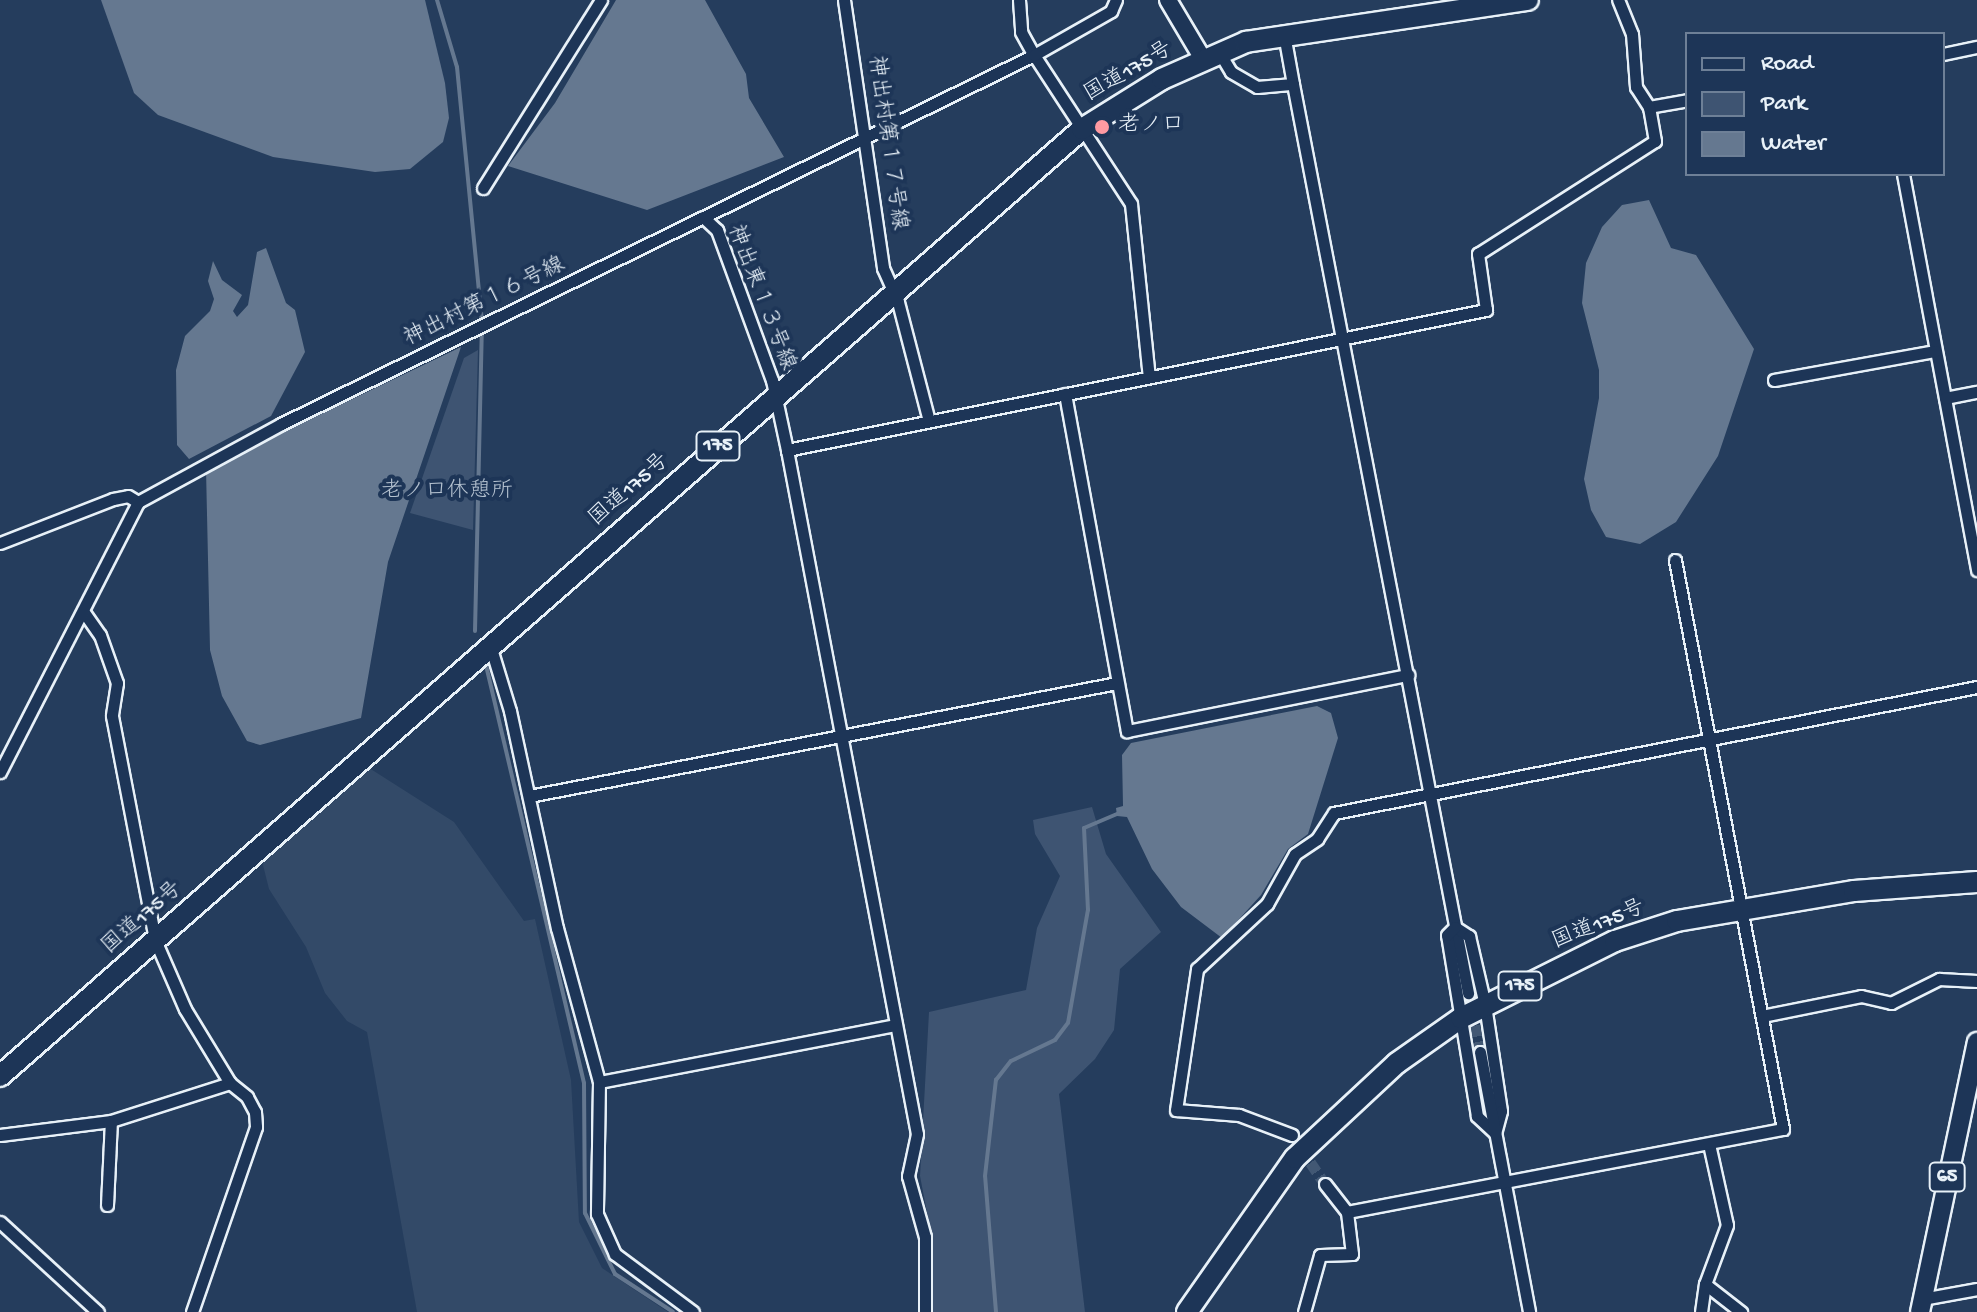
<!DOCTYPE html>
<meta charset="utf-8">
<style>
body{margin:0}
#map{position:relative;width:1977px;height:1312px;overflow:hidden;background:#253d5d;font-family:"Gochi Hand","Klee One",sans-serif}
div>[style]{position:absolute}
.built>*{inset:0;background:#334a68}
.green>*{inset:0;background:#3e5472}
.water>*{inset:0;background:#657890}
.stream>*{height:4px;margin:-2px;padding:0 2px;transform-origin:2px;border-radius:2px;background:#657890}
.street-tunnel>*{height:11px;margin-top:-5.5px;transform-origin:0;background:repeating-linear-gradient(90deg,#425874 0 11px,transparent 0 16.5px)}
.roads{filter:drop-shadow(2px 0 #e8f1f8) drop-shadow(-2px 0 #e8f1f8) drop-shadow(0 2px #e8f1f8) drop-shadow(0 -2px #e8f1f8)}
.street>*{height:11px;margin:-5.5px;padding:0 5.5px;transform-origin:5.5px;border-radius:5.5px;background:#1d3557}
.secondary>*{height:16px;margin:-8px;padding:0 8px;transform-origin:8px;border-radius:8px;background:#1d3557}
.primary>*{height:18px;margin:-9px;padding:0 9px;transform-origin:9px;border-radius:9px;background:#1d3557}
.highway>*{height:20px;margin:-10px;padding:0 10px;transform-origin:10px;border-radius:10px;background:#1d3557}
.dots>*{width:22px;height:22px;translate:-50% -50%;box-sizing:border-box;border:4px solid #1d3557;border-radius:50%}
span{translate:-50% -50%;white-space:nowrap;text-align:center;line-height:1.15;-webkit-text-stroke:8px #1d3557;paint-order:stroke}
.shield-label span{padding:2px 6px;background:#1d3557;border:2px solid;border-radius:6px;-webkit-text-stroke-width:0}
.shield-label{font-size:20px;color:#e8f1f8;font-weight:700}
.street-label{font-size:22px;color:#e8f1f8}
.poi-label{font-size:22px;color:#e8f1f8}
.left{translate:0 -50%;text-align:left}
.park-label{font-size:22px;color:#b5c2d0}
.legend{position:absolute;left:1685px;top:32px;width:260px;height:144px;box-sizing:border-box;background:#1d3557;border:2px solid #6e8097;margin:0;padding:10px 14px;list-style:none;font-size:24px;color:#e8f1f8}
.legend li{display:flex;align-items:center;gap:16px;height:40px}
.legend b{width:40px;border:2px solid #6e8097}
</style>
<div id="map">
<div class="built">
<i style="clip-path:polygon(366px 766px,454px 822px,524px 921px,535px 919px,571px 1080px,579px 1222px,602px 1268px,668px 1312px,417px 1312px,367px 1032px,347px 1021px,325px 993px,306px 947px,269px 889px,261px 857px)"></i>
</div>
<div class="green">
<i style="clip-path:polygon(478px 350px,473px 530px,410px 513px,464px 358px)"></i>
<i style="clip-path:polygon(1092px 807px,1106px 854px,1161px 932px,1120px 969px,1114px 1030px,1095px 1059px,1059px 1094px,1085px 1312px,929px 1312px,931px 1233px,920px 1176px,929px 1012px,1026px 990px,1037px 928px,1060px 876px,1035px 834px,1033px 820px)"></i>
</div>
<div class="water">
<i style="clip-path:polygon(101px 0,425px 0,445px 83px,449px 118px,443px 142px,410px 169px,375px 172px,273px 157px,158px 115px,134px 93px)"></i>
<i style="clip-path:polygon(616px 0,705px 0,746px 74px,749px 98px,784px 157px,647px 210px,508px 166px,555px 103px)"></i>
<i style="clip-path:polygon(1649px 200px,1671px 248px,1696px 255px,1754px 349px,1718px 456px,1676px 522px,1640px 544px,1606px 537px,1591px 510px,1584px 479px,1599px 398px,1599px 370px,1582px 303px,1586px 263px,1602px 227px,1622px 205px)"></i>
<i style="clip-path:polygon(266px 248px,286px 303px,295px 310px,305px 352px,271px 416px,189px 459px,177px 445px,176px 370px,185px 336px,210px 311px,214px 299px,208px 281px,213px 261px,222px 280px,242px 295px,233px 311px,237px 317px,248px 305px,257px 252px)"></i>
<i style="clip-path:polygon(461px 347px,388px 562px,361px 718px,260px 745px,247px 741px,222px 696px,210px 650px,206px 469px)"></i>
<i style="clip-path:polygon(1317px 706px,1331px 713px,1338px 738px,1308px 834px,1288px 849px,1261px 895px,1222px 938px,1181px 907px,1152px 869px,1127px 817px,1117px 816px,1116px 808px,1123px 806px,1122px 755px,1131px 743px)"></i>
</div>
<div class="stream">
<i style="left:437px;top:0;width:70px;rotate:73.4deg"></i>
<i style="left:457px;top:67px;width:255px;rotate:84.4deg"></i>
<i style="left:475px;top:631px;width:301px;rotate:-88.7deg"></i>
<i style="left:485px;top:661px;width:433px;rotate:76.8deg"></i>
<i style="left:584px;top:1083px;width:130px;rotate:89.6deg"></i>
<i style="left:585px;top:1213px;width:68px;rotate:63.8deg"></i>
<i style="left:615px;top:1274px;width:69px;rotate:33.2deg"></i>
<i style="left:996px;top:1312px;width:136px;rotate:-94.6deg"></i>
<i style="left:985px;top:1176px;width:97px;rotate:-83.5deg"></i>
<i style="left:996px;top:1080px;width:24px;rotate:-52deg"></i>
<i style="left:1011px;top:1061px;width:49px;rotate:-25.5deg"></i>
<i style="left:1055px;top:1040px;width:21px;rotate:-53deg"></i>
<i style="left:1068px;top:1023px;width:115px;rotate:-80deg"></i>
<i style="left:1088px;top:910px;width:82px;rotate:-92.8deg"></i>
<i style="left:1084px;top:828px;width:39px;rotate:-23deg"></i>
</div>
<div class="street-tunnel">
<i style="left:1468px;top:993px;width:60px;rotate:78.5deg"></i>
<i style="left:1292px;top:1135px;width:59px;rotate:56deg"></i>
</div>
<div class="roads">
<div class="street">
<i style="left:844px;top:0;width:271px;rotate:81.7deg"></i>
<i style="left:883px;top:268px;width:37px;rotate:66deg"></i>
<i style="left:898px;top:302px;width:123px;rotate:75.4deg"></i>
<i style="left:1019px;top:0;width:32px;rotate:86deg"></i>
<i style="left:1021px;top:32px;width:26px;rotate:61deg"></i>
<i style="left:1034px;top:55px;width:178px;rotate:56.9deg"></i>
<i style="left:1131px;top:204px;width:174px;rotate:84.1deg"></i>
<i style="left:1284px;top:34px;width:51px;rotate:79.8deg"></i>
<i style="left:1219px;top:52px;width:23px;rotate:59deg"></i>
<i style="left:1231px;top:72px;width:30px;rotate:30deg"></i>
<i style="left:1257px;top:87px;width:36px;rotate:-5deg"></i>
<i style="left:1293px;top:84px;width:926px;rotate:79.1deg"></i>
<i style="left:1943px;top:54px;width:35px;rotate:-12deg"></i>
<i style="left:1649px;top:107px;width:39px;rotate:-10deg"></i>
<i style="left:1903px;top:174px;width:403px;rotate:79.4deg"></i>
<i style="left:483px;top:188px;width:222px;rotate:-57.9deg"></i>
<i style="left:703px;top:217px;width:19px;rotate:43deg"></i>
<i style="left:717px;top:230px;width:160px;rotate:69.9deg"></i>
<i style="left:772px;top:380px;width:72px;rotate:77.9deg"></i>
<i style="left:787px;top:450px;width:696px;rotate:79.24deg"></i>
<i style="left:917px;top:1134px;width:43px;rotate:102.1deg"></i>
<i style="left:908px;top:1176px;width:63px;rotate:74.4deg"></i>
<i style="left:925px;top:1237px;width:75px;rotate:90deg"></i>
<i style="left:1774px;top:380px;width:164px;rotate:-10.2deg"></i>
<i style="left:1065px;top:394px;width:343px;rotate:79.6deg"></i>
<i style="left:1127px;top:731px;width:287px;rotate:-11.3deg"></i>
<i style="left:1945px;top:398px;width:33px;rotate:-11deg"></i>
<i style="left:787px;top:450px;width:713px;rotate:-11.33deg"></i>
<i style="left:1486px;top:310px;width:57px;rotate:-98.1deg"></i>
<i style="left:1478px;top:254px;width:210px;rotate:-32.6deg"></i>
<i style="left:1655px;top:141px;width:35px;rotate:-100deg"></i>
<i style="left:1649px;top:107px;width:24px;rotate:-123deg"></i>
<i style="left:1636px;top:87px;width:53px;rotate:-94.3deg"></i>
<i style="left:1632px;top:34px;width:37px;rotate:-112deg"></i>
<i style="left:0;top:543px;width:121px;rotate:-21.3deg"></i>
<i style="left:113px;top:499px;width:15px;rotate:-11deg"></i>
<i style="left:128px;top:496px;width:12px;rotate:31deg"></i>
<i style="left:83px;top:611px;width:29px;rotate:55deg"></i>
<i style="left:100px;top:635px;width:51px;rotate:70.5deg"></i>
<i style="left:117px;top:683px;width:33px;rotate:99deg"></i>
<i style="left:112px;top:716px;width:228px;rotate:79.1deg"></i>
<i style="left:155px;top:940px;width:75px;rotate:66.5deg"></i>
<i style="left:185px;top:1009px;width:87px;rotate:58.7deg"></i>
<i style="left:230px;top:1083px;width:22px;rotate:39deg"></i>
<i style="left:247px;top:1097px;width:17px;rotate:62deg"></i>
<i style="left:255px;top:1112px;width:15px;rotate:86deg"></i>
<i style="left:256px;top:1127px;width:196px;rotate:109.1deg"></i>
<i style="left:490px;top:645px;width:69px;rotate:73.1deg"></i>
<i style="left:510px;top:711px;width:222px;rotate:77.8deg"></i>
<i style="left:557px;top:928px;width:160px;rotate:74.7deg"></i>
<i style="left:599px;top:1082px;width:132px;rotate:90.9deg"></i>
<i style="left:597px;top:1214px;width:44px;rotate:65.8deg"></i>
<i style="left:615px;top:1254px;width:97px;rotate:36.6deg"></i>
<i style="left:0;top:772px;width:303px;rotate:-62.9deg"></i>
<i style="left:138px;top:502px;width:163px;rotate:-28.6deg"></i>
<i style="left:281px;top:424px;width:839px;rotate:-26.11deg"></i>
<i style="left:1034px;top:55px;width:89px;rotate:-29.7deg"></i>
<i style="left:1111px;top:11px;width:12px;rotate:-66deg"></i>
<i style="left:529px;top:796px;width:599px;rotate:-10.88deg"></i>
<i style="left:1455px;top:927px;width:17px;rotate:33deg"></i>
<i style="left:1469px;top:936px;width:71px;rotate:76.9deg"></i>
<i style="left:1485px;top:1005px;width:107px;rotate:81.4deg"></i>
<i style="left:1501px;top:1111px;width:23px;rotate:105deg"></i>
<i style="left:1495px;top:1133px;width:25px;rotate:-137deg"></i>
<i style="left:1477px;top:1116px;width:183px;rotate:-99.4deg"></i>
<i style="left:1447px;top:935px;width:11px;rotate:-45deg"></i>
<i style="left:1762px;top:1016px;width:101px;rotate:-11.4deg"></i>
<i style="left:1861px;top:996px;width:31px;rotate:13deg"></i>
<i style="left:1891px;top:1003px;width:54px;rotate:-26.6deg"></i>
<i style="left:1939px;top:979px;width:38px;rotate:3deg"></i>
<i style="left:1480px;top:1052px;width:265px;rotate:79.3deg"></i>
<i style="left:599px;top:1082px;width:301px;rotate:-10.9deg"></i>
<i style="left:0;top:1135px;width:112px;rotate:-7.2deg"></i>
<i style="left:111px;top:1121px;width:125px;rotate:-17.7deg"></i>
<i style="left:1292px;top:1135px;width:57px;rotate:-159.3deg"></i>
<i style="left:1239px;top:1115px;width:63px;rotate:-175.5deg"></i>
<i style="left:1176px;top:1110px;width:143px;rotate:-81.5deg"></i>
<i style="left:1197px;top:969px;width:96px;rotate:-42.9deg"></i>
<i style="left:1267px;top:904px;width:57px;rotate:-60.8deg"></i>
<i style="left:1295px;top:854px;width:27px;rotate:-34deg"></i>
<i style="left:1317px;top:839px;width:31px;rotate:-57deg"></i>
<i style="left:1334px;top:813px;width:655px;rotate:-11.09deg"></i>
<i style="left:1709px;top:1144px;width:83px;rotate:77.5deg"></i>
<i style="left:1727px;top:1225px;width:63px;rotate:110.4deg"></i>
<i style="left:1705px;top:1284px;width:46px;rotate:37.9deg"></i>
<i style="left:1325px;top:1184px;width:36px;rotate:52deg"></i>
<i style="left:1347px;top:1212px;width:444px;rotate:-10.8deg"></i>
<i style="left:1783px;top:1129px;width:579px;rotate:-100.75deg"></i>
<i style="left:107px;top:1205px;width:84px;rotate:-87.3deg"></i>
<i style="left:0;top:1222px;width:133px;rotate:42.6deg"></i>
<i style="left:1922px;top:1299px;width:56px;rotate:-10.3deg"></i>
<i style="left:1304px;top:1312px;width:59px;rotate:-74.3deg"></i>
<i style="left:1320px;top:1255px;width:32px;rotate:-2deg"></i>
<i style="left:1352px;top:1254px;width:42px;rotate:-96.8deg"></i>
<i style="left:1701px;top:1312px;width:28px;rotate:-82deg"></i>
</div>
<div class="secondary">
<i style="left:1168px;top:0;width:69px;rotate:59.3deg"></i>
</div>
<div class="primary">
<i style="left:1920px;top:1312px;width:276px;rotate:-78.1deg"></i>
</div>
<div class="highway">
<i style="left:0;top:1076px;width:1438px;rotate:-41.19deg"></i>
<i style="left:1082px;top:129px;width:94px;rotate:-32deg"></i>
<i style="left:1162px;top:79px;width:92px;rotate:-23.8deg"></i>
<i style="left:1246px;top:42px;width:285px;rotate:-8.5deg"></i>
<i style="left:1187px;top:1312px;width:188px;rotate:-55deg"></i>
<i style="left:1295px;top:1158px;width:139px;rotate:-43deg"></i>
<i style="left:1397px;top:1063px;width:78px;rotate:-35.1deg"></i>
<i style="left:1461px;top:1018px;width:172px;rotate:-26.6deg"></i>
<i style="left:1615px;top:941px;width:65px;rotate:-17.9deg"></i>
<i style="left:1677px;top:921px;width:180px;rotate:-9.6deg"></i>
<i style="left:1854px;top:891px;width:123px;rotate:-4.2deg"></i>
</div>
</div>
<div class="dots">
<i style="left:1102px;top:127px;background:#ff9aa2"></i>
</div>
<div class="shield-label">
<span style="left:718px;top:446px">175</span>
<span style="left:1520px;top:986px">175</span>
<span style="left:1947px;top:1177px">65</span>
</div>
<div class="street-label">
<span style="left:1129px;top:73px;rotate:-30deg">国道175号</span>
<span style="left:886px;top:143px;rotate:82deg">神出村第１７号線</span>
<span style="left:760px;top:298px;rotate:69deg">神出東１３号線</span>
<span style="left:485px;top:303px;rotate:-26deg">神出村第１６号線</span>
<span style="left:630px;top:491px;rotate:-41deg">国道175号</span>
<span style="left:143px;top:919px;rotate:-41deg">国道175号</span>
<span style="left:1599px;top:926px;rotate:-22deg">国道175号</span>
</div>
<div class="poi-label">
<span class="left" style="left:1118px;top:127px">老ノ口</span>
</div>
<div class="park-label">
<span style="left:447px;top:493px">老ノ口休憩所</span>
</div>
<ul class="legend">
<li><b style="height:10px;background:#1d3557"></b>Road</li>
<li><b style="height:22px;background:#3e5472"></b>Park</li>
<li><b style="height:22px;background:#657890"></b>Water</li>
</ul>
</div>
